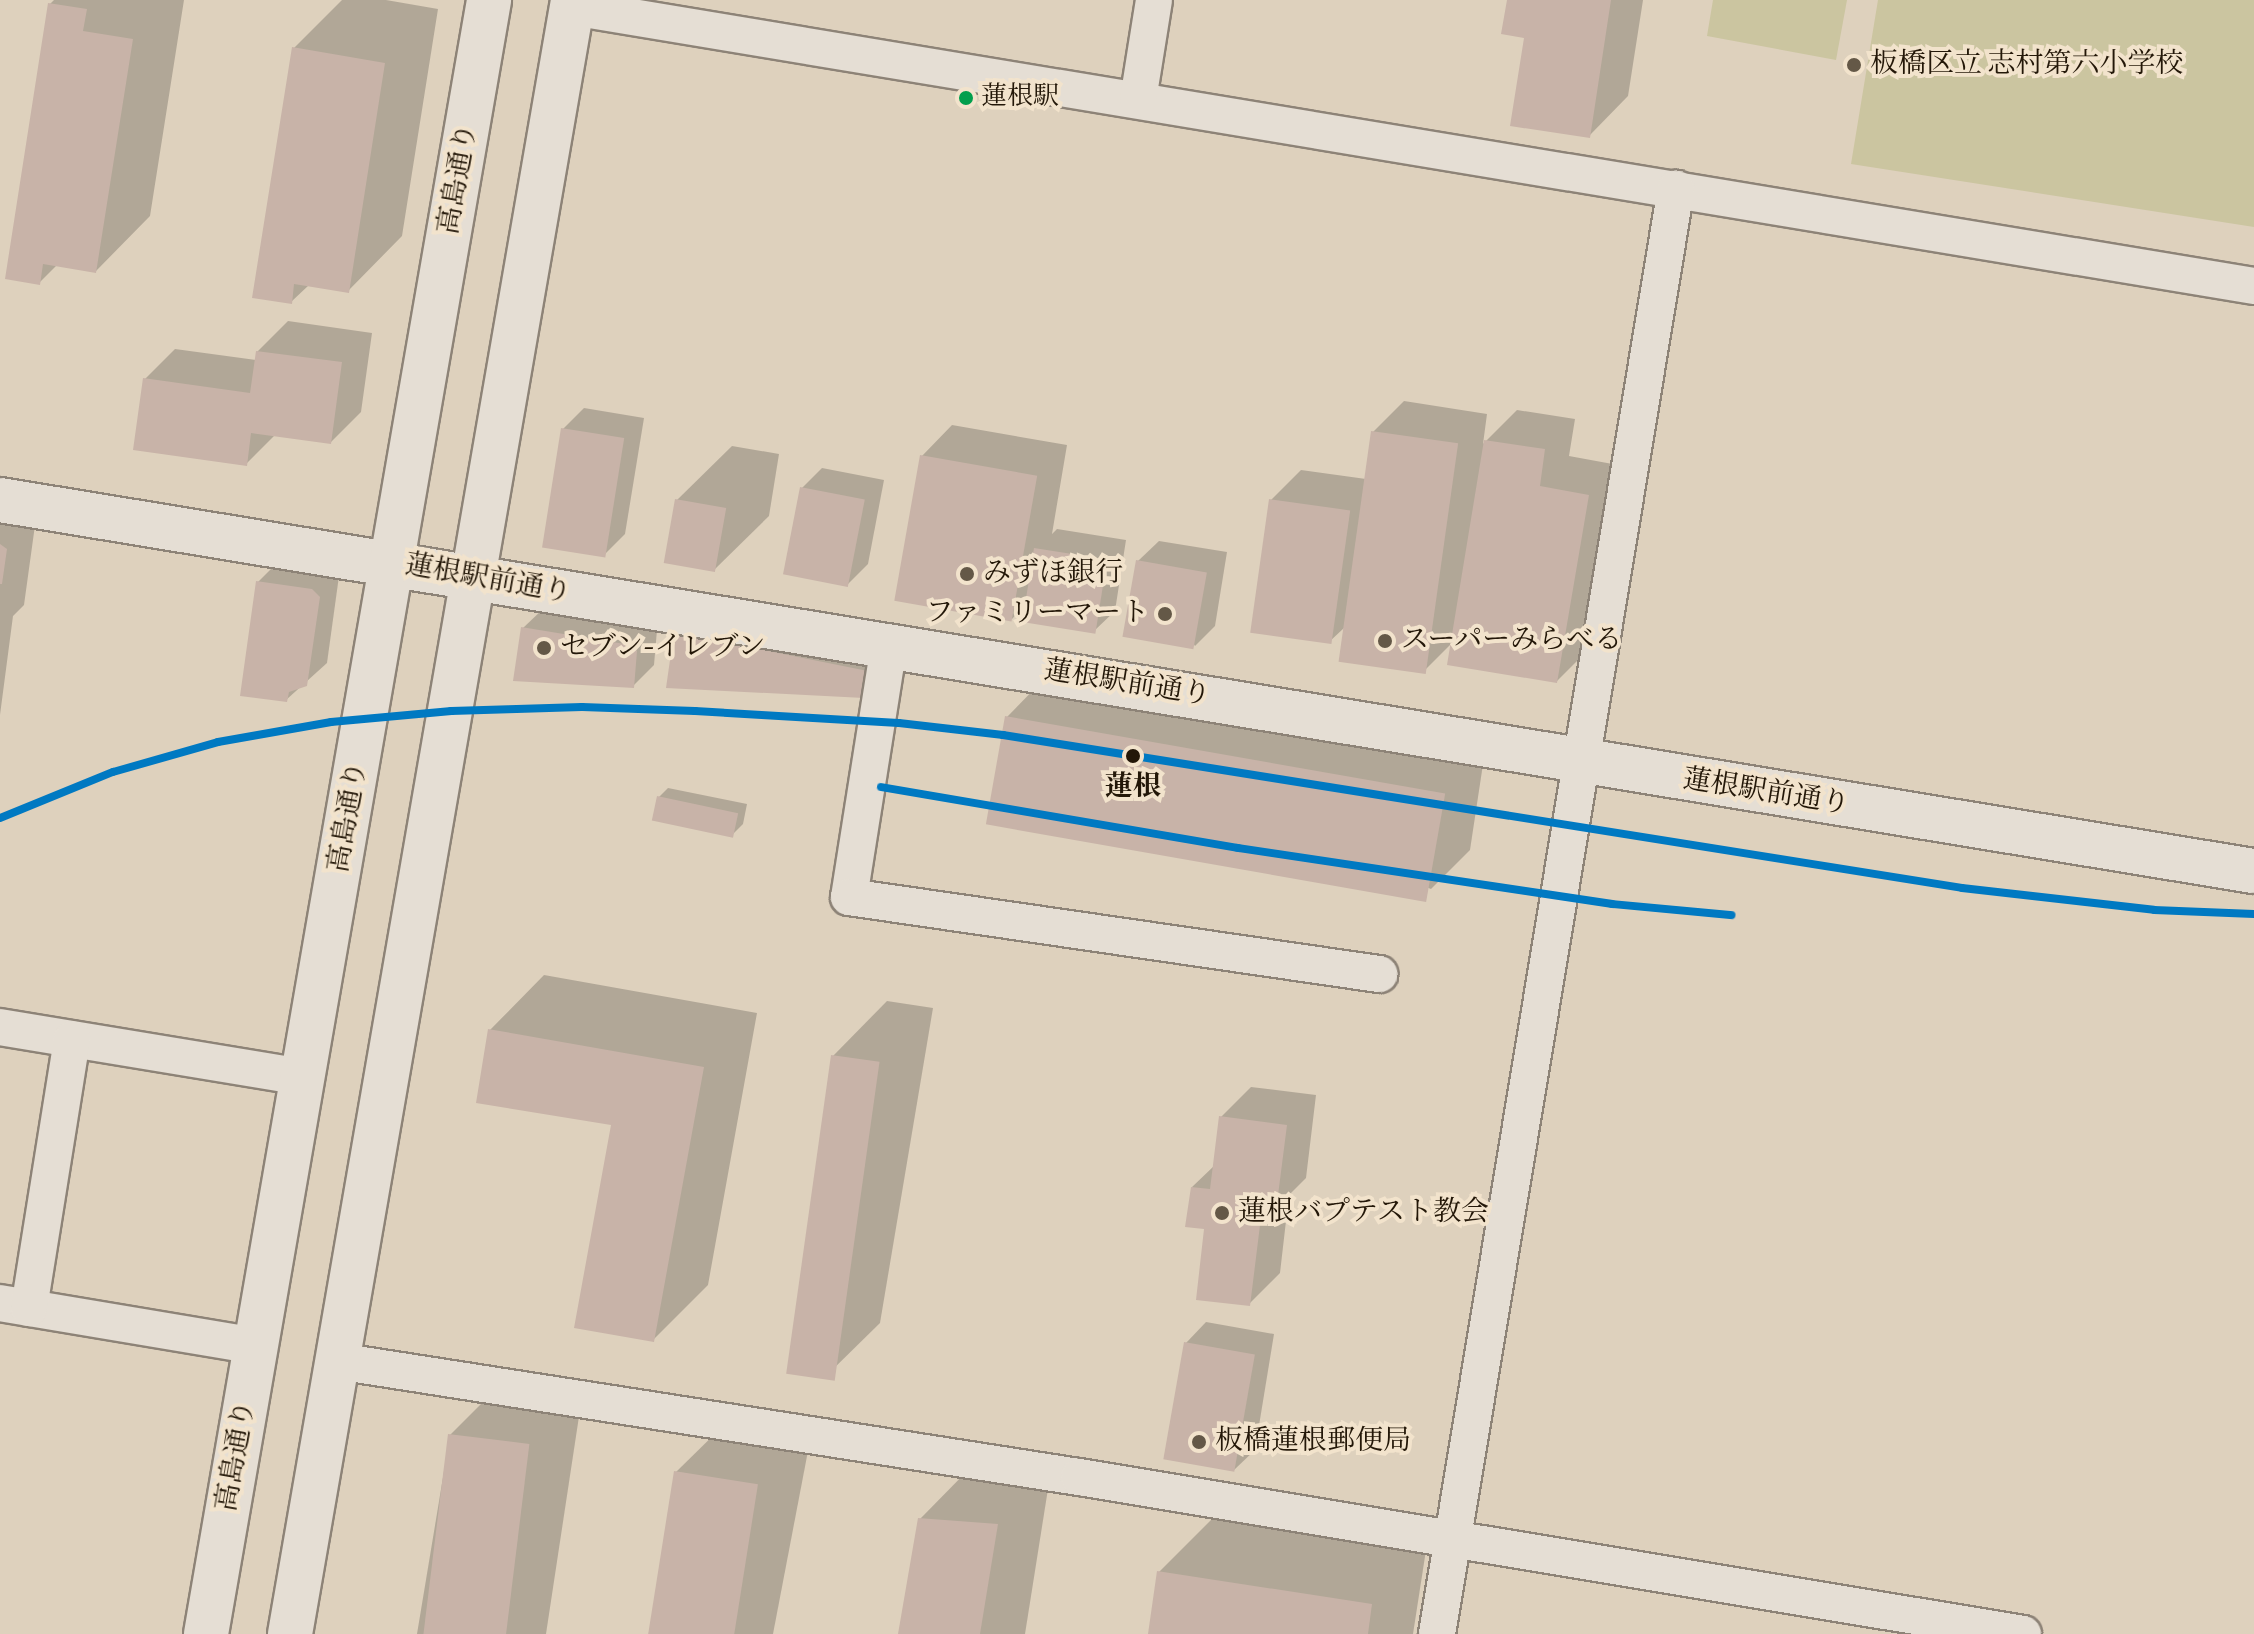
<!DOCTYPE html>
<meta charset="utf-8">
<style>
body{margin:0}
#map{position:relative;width:2254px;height:1634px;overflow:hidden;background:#ded1bd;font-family:Vollkorn,"Noto Serif JP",serif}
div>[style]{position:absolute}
.green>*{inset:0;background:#cbc5a0}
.shadow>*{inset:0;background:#0003}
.building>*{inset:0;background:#c8b3a8;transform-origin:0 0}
.roads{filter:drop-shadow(2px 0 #8d8377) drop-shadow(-2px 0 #8d8377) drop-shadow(0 2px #8d8377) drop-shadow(0 -2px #8d8377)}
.minor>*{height:36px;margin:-18px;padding:0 18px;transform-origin:18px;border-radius:18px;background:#e5ded4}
.tertiary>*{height:44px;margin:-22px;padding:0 22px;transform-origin:22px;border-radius:22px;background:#e5ded4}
.secondary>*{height:44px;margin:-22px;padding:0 22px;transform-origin:22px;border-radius:22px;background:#e5ded4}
.metro-1>*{height:8px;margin:-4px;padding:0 4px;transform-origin:4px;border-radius:4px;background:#0079c2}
.dots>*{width:22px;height:22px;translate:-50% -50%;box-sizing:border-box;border:4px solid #f2e3cc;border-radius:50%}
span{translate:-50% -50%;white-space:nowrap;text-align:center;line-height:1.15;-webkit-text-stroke:8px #f2e3cc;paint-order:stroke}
.bus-label{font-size:26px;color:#231708}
.left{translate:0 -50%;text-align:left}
.poi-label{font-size:28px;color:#231708}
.right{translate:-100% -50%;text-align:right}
.street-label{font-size:28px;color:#231708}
.stop-label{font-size:28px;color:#231708;font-weight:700}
</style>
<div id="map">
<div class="green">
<i style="clip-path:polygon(1713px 0,1847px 0,1836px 60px,1707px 36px)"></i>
<i style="clip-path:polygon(1878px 0,2254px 0,2254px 227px,1851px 164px)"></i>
</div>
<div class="shadow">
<i style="clip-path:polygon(54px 0,184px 0,150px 216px,96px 271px,58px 264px,40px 282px,50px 4px)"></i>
<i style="clip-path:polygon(342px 0,386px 0,438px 9px,402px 236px,348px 291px,309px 285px,291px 302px,294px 48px)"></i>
<i style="clip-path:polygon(1509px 0,1643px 0,1628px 96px,1589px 136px,1526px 36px)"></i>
<i style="clip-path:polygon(288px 321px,372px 333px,361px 412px,331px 442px,276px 434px,246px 464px,145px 379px,175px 349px,256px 360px,257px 352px)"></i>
<i style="clip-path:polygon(1404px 401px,1487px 414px,1483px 444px,1517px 410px,1575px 419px,1569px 456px,1618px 465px,1587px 651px,1557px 681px,1453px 642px,1422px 673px,1344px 628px,1329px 642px,1271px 500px,1301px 470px,1366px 479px,1373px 432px)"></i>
<i style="clip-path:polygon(584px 408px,644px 418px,625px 534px,604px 555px,563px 429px)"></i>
<i style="clip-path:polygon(952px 425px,1067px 445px,1052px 534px,1057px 529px,1126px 540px,1115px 611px,1094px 631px,1027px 603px,1012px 619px,922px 456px)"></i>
<i style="clip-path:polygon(732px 446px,779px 454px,769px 516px,714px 570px,677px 500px)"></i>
<i style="clip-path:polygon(822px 468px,884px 480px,868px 564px,848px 584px,802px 488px)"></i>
<i style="clip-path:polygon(0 510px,36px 518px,24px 605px,13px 616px,0 715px)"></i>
<i style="clip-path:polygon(1159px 541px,1227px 552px,1215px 626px,1195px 646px,1138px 561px)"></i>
<i style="clip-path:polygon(278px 562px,339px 576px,327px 663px,286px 700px,258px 582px)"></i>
<i style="clip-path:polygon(544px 608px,657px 630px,654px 665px,633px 686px,523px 628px)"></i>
<i style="clip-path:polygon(675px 632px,887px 651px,884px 676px)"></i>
<i style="clip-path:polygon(1046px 677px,1485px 751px,1470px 850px,1431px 889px,1007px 717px)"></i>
<i style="clip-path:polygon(668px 788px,747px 804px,743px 824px,733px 834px,659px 797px)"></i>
<i style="clip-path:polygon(544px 975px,757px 1013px,708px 1285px,653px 1340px,613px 1123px,490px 1030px)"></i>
<i style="clip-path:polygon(887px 1001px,933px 1008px,880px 1323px,825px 1377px,833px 1056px)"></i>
<i style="clip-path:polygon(1251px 1087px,1316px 1095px,1306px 1178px,1289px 1195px,1280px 1273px,1249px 1304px,1207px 1227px,1192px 1187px,1215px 1165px,1221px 1117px)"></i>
<i style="clip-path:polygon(1206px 1322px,1274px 1334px,1255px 1450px,1234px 1470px,1186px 1343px)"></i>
<i style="clip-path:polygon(504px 1381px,583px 1390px,546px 1634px,417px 1634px,450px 1435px)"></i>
<i style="clip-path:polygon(731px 1418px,812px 1430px,773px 1634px,649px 1634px,676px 1472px)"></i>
<i style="clip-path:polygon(974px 1464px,1051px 1470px,1025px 1634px,900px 1634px,920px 1519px)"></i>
<i style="clip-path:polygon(1214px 1517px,1426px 1550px,1413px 1634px,1150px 1634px,1159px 1572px)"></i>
</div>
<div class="building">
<i style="clip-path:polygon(1507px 0,1611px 0,1590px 138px,1510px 126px,1524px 38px,1501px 34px)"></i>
<i style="clip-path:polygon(48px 3px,87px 9px,83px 31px,133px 39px,96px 273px,43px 264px,40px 285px,5px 279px)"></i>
<i style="clip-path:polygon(292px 47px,385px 63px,349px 293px,294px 284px,292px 304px,252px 298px)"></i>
<i style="clip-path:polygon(256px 351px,342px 362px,331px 444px,251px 433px,247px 466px,133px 450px,143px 378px,250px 393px)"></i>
<i style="left:561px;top:428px;width:64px;height:121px;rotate:9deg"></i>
<i style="left:1371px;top:431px;width:88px;height:233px;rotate:8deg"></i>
<i style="clip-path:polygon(1484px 440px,1545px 449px,1540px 486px,1589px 495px,1557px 683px,1447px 665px)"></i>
<i style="left:920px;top:455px;width:119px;height:148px;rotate:10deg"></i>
<i style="left:800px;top:487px;width:66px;height:89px;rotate:11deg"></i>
<i style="left:675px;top:499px;width:52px;height:65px;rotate:10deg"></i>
<i style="left:1269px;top:499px;width:82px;height:135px;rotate:8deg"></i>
<i style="clip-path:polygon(0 544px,7px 549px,2px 584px,0 584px)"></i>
<i style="left:1034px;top:548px;width:74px;height:75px;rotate:9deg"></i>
<i style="left:1136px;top:560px;width:72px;height:78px;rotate:10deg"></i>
<i style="clip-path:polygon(256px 581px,312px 589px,320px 597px,307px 686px,289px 692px,287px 702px,240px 696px)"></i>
<i style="clip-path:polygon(521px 627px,631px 645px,637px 651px,634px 688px,513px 681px)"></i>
<i style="clip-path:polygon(674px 632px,868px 671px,864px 698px,666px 688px)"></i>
<i style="left:1005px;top:716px;width:447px;height:110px;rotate:10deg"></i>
<i style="left:657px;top:796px;width:83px;height:25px;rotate:12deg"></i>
<i style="clip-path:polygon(488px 1029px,704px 1067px,654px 1342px,574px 1328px,611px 1125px,476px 1103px)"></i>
<i style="left:831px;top:1055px;width:49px;height:322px;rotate:8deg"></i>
<i style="clip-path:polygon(1219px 1116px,1287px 1125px,1276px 1211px,1262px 1209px,1250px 1306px,1196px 1300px,1204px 1229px,1185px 1227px,1191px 1187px,1210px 1189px)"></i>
<i style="left:1184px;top:1342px;width:72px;height:119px;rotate:10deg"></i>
<i style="left:448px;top:1434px;width:82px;height:203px;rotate:7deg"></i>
<i style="left:674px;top:1471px;width:85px;height:165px;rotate:9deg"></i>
<i style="clip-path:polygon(918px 1518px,998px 1524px,980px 1634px,898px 1634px)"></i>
<i style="clip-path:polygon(1157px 1571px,1372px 1604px,1368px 1634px,1148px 1634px)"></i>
</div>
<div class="roads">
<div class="minor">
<i style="left:572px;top:7px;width:1705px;rotate:9.42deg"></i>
<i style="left:1138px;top:100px;width:101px;rotate:-80.9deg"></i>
<i style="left:889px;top:645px;width:255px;rotate:99deg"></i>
<i style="left:849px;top:897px;width:536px;rotate:8.27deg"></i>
<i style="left:0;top:1027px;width:307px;rotate:9.4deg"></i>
<i style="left:0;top:1303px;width:260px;rotate:9.5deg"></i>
<i style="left:29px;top:1308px;width:272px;rotate:-80.9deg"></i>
<i style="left:337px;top:1361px;width:751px;rotate:8.89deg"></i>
<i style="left:1079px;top:1477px;width:957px;rotate:9.44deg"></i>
<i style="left:1437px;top:1634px;width:1465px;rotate:-80.61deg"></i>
</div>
<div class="tertiary">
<i style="left:0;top:500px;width:2284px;rotate:9.35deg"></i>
</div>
<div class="secondary">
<i style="left:206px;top:1634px;width:1658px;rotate:-80.17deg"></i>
<i style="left:290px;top:1634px;width:1658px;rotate:-80.17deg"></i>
</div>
</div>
<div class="metro-1">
<i style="left:881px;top:787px;width:362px;rotate:9.7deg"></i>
<i style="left:1238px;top:848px;width:378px;rotate:8.5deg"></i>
<i style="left:1612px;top:904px;width:120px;rotate:5.3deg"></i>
<i style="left:0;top:818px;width:122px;rotate:-22.2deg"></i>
<i style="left:113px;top:772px;width:109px;rotate:-15.9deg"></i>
<i style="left:218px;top:742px;width:115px;rotate:-10deg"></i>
<i style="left:331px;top:722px;width:121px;rotate:-5.2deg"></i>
<i style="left:451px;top:711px;width:131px;rotate:-1.7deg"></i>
<i style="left:582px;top:707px;width:113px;rotate:2deg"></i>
<i style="left:695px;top:711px;width:204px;rotate:3.4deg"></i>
<i style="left:899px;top:723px;width:105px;rotate:6.6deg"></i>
<i style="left:1003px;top:735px;width:971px;rotate:9.06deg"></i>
<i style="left:1962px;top:888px;width:193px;rotate:6.5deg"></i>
<i style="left:2154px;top:910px;width:100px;rotate:2.3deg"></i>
</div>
<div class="dots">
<i style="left:1854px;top:65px;background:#645847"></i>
<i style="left:966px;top:98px;background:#029f4d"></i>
<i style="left:967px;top:574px;background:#645847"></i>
<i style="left:1165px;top:614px;background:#645847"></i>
<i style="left:1385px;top:641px;background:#645847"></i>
<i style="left:544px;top:648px;background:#645847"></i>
<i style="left:1133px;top:756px;background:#231708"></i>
<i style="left:1222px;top:1213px;background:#645847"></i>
<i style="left:1199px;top:1442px;background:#645847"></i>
</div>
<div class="bus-label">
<span class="left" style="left:981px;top:98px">蓮根駅</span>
</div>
<div class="poi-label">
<span class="left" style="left:1870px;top:65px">板橋区立 志村第六小学校</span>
<span class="left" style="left:983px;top:574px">みずほ銀行</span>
<span class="right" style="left:1149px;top:614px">ファミリーマート</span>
<span class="left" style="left:1401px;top:641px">スーパーみらべる</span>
<span class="left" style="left:560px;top:648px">セブン-イレブン</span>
<span class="left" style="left:1238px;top:1213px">蓮根バプテスト教会</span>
<span class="left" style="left:1215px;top:1442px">板橋蓮根郵便局</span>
</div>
<div class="street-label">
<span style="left:459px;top:179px;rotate:-80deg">高島通り</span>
<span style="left:488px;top:580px;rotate:10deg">蓮根駅前通り</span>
<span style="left:1127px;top:684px;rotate:9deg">蓮根駅前通り</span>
<span style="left:1766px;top:793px;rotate:9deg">蓮根駅前通り</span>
<span style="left:349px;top:817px;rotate:-80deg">高島通り</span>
<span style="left:237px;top:1456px;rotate:-80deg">高島通り</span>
</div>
<div class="stop-label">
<span style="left:1133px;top:788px">蓮根</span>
</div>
</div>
